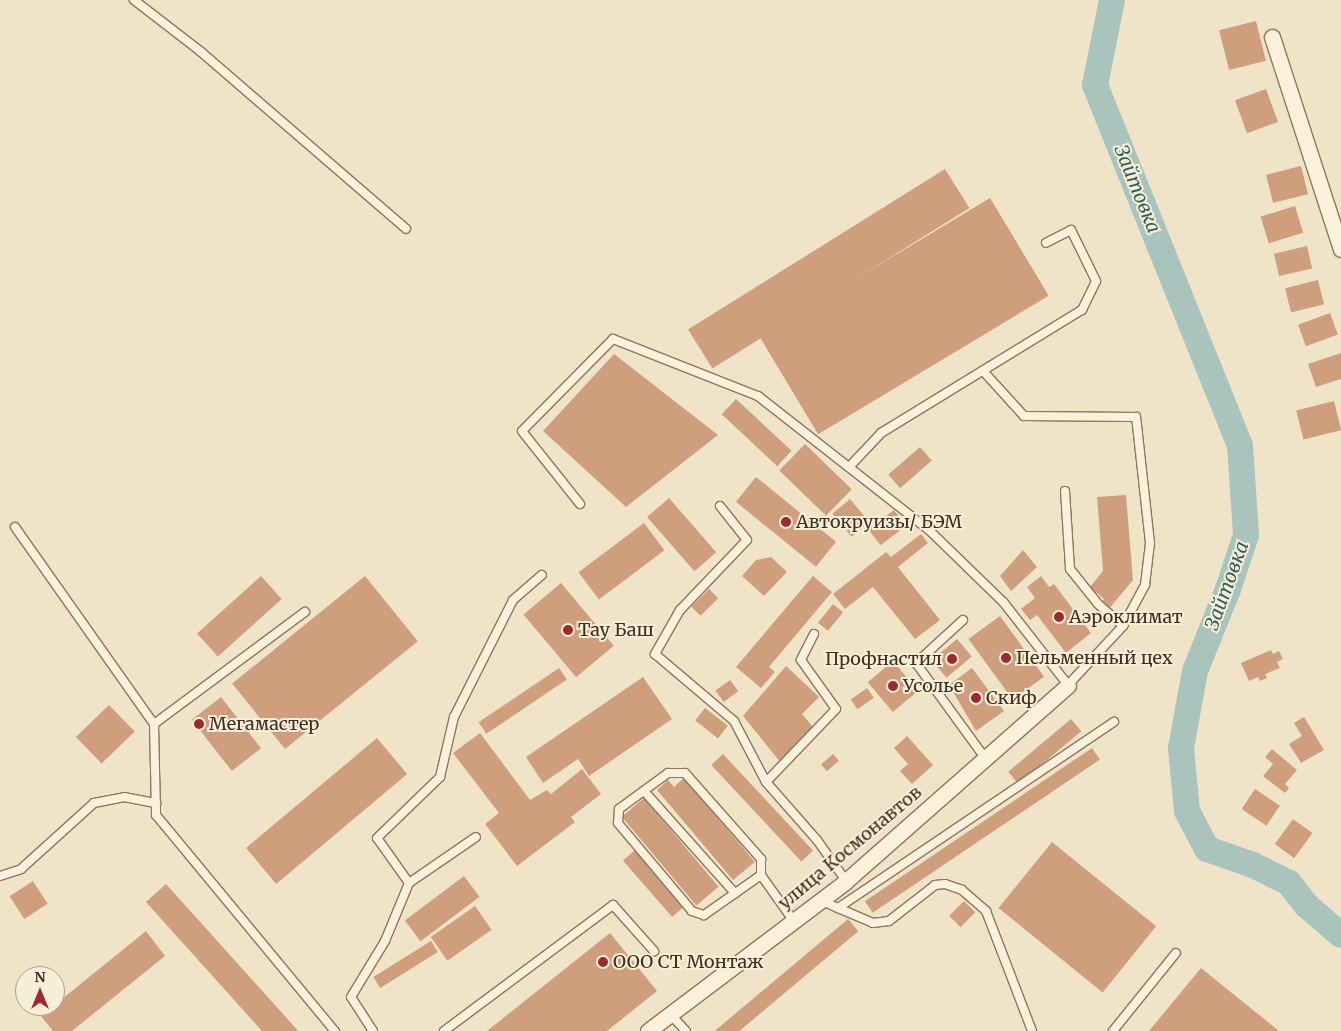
<!DOCTYPE html>
<meta charset="utf-8">
<style>
body{margin:0}
#map{position:relative;width:1341px;height:1031px;overflow:hidden;background:#f0e4c8;font-family:Merriweather,serif}
div>[style]{position:absolute}
.river>*{height:26px;margin:-13px;padding:0 13px;transform-origin:13px;border-radius:13px;background:#a9c4bc}
.building>*{inset:0;background:#cf9f7d;transform-origin:0 0}
.roads{filter:drop-shadow(1px 0 #8d765c) drop-shadow(-1px 0 #8d765c) drop-shadow(0 1px #8d765c) drop-shadow(0 -1px #8d765c)}
.lane>*{height:8px;margin:-4px;padding:0 4px;transform-origin:4px;border-radius:4px;background:#faf1dc}
.street>*{height:15px;margin:-7.5px;padding:0 7.5px;transform-origin:7.5px;border-radius:7.5px;background:#faf1dc}
.dots>*{width:14px;height:14px;translate:-50% -50%;box-sizing:border-box;border:2px solid #f7eed8;border-radius:50%}
span{translate:-50% -50%;white-space:nowrap;text-align:center;line-height:1.15;-webkit-text-stroke:4px #f7eed8;paint-order:stroke}
.poi-label{font-size:18px;color:#3d2e20}
.left{translate:0 -50%;text-align:left}
.right{translate:-100% -50%;text-align:right}
.street-label{font-size:18px;color:#3d2e20}
.water-label{font-size:19px;color:#2f5d5a;font-style:italic}
.north{position:absolute;left:15px;top:966px;width:50px;height:50px;box-sizing:border-box;background:#f7eed8;border:1px solid #ada18e;border-radius:50%;rotate:0deg;font-size:14px;font-weight:700;line-height:20px;text-align:center;color:#3d2e20}
.north::after{content:'';display:block;margin:auto;width:18px;height:22px;background:#9e2a2b;clip-path:polygon(50% 0,100% 100%,50% 72%,0 100%)}
</style>
<div id="map">
<div class="river">
<i style="left:1112px;top:0;width:87px;rotate:101.3deg"></i>
<i style="left:1095px;top:85px;width:389px;rotate:68.1deg"></i>
<i style="left:1240px;top:446px;width:89px;rotate:86.1deg"></i>
<i style="left:1246px;top:535px;width:57px;rotate:108.4deg"></i>
<i style="left:1228px;top:589px;width:88px;rotate:111.9deg"></i>
<i style="left:1195px;top:671px;width:78px;rotate:100.3deg"></i>
<i style="left:1181px;top:748px;width:63px;rotate:84.6deg"></i>
<i style="left:1187px;top:811px;width:43px;rotate:62.2deg"></i>
<i style="left:1207px;top:849px;width:49px;rotate:19.2deg"></i>
<i style="left:1253px;top:865px;width:40px;rotate:26.6deg"></i>
<i style="left:1289px;top:883px;width:28px;rotate:52deg"></i>
<i style="left:1306px;top:905px;width:46px;rotate:40.6deg"></i>
</div>
<div class="building">
<i style="left:1256px;top:21px;width:41px;height:38px;rotate:76deg"></i>
<i style="left:1266px;top:89px;width:35px;height:33px;rotate:70deg"></i>
<i style="left:1301px;top:166px;width:29px;height:36px;rotate:76deg"></i>
<i style="left:945px;top:169px;width:46px;height:303px;rotate:58deg"></i>
<i style="left:990px;top:198px;width:114px;height:269px;rotate:59deg"></i>
<i style="left:1295px;top:206px;width:28px;height:36px;rotate:73deg"></i>
<i style="left:1307px;top:246px;width:23px;height:34px;rotate:77deg"></i>
<i style="left:1318px;top:280px;width:25px;height:34px;rotate:76deg"></i>
<i style="left:1330px;top:313px;width:23px;height:34px;rotate:70deg"></i>
<i style="clip-path:polygon(1341px 353px,1341px 379px,1316px 387px,1308px 364px)"></i>
<i style="clip-path:polygon(614px 354px,718px 435px,626px 507px,543px 431px)"></i>
<i style="left:736px;top:399px;width:76px;height:21px;rotate:43deg"></i>
<i style="left:1334px;top:401px;width:30px;height:39px;rotate:76deg"></i>
<i style="left:805px;top:444px;width:65px;height:37px;rotate:44deg"></i>
<i style="left:920px;top:447px;width:18px;height:42px;rotate:49deg"></i>
<i style="left:756px;top:477px;width:103px;height:32px;rotate:39deg"></i>
<i style="clip-path:polygon(1126px 495px,1133px 580px,1107px 611px,1100px 605px,1104px 599px,1090px 587px,1103px 571px,1097px 497px)"></i>
<i style="left:669px;top:498px;width:72px;height:29px;rotate:49deg"></i>
<i style="left:850px;top:499px;width:30px;height:23px;rotate:50deg"></i>
<i style="left:894px;top:510px;width:20px;height:32px;rotate:53deg"></i>
<i style="left:644px;top:523px;width:34px;height:82px;rotate:53deg"></i>
<i style="clip-path:polygon(921px 534px,928px 543px,898px 567px,940px 620px,915px 639px,873px 587px,845px 609px,833px 594px,886px 552px,891px 557px)"></i>
<i style="clip-path:polygon(1023px 550px,1037px 567px,1011px 591px,1000px 576px)"></i>
<i style="clip-path:polygon(771px 557px,787px 572px,764px 596px,742px 576px,756px 560px)"></i>
<i style="left:261px;top:576px;width:31px;height:86px;rotate:48deg"></i>
<i style="left:365px;top:576px;width:84px;height:171px;rotate:51deg"></i>
<i style="clip-path:polygon(813px 576px,832px 592px,769px 667px,775px 672px,761px 688px,736px 667px)"></i>
<i style="clip-path:polygon(1041px 576px,1049px 587px,1054px 584px,1091px 633px,1066px 653px,1037px 615px,1030px 620px,1021px 609px,1035px 598px,1027px 587px)"></i>
<i style="left:561px;top:583px;width:82px;height:49px;rotate:50deg"></i>
<i style="left:709px;top:589px;width:13px;height:25px;rotate:45deg"></i>
<i style="left:833px;top:604px;width:13px;height:24px;rotate:39deg"></i>
<i style="left:1000px;top:616px;width:75px;height:39px;rotate:54deg"></i>
<i style="left:957px;top:639px;width:23px;height:33px;rotate:50deg"></i>
<i style="clip-path:polygon(1271px 650px,1273px 654px,1279px 651px,1283px 659px,1277px 662px,1280px 668px,1265px 674px,1267px 678px,1260px 681px,1258px 677px,1249px 681px,1241px 663px)"></i>
<i style="left:893px;top:661px;width:39px;height:33px;rotate:50deg"></i>
<i style="clip-path:polygon(786px 666px,819px 697px,802px 714px,813px 727px,781px 763px,743px 716px)"></i>
<i style="left:559px;top:668px;width:14px;height:97px;rotate:56deg"></i>
<i style="clip-path:polygon(972px 668px,1004px 711px,976px 731px,949px 685px)"></i>
<i style="clip-path:polygon(643px 677px,672px 719px,589px 776px,578px 759px,543px 783px,526px 757px)"></i>
<i style="left:730px;top:680px;width:14px;height:18px;rotate:54deg"></i>
<i style="left:867px;top:688px;width:12px;height:20px;rotate:55deg"></i>
<i style="left:221px;top:697px;width:65px;height:37px;rotate:52deg"></i>
<i style="left:109px;top:705px;width:37px;height:46px;rotate:46deg"></i>
<i style="left:705px;top:708px;width:29px;height:16px;rotate:38deg"></i>
<i style="clip-path:polygon(1304px 717px,1324px 750px,1301px 763px,1289px 744px,1302px 736px,1294px 723px)"></i>
<i style="left:1071px;top:719px;width:16px;height:82px;rotate:50deg"></i>
<i style="clip-path:polygon(480px 733px,530px 800px,547px 790px,551px 794px,582px 769px,601px 794px,571px 817px,575px 822px,517px 866px,485px 824px,499px 813px,453px 753px)"></i>
<i style="clip-path:polygon(907px 736px,933px 765px,912px 784px,900px 771px,908px 764px,894px 748px)"></i>
<i style="left:377px;top:738px;width:47px;height:171px;rotate:50deg"></i>
<i style="left:1092px;top:748px;width:14px;height:274px;rotate:56deg"></i>
<i style="clip-path:polygon(1272px 749px,1297px 770px,1285px 784px,1289px 788px,1285px 793px,1263px 776px,1273px 764px,1265px 757px)"></i>
<i style="left:723px;top:754px;width:132px;height:16px;rotate:47deg"></i>
<i style="left:833px;top:754px;width:9px;height:16px;rotate:49deg"></i>
<i style="clip-path:polygon(684px 778px,755px 862px,733px 880px,657px 790px,668px 780px,674px 787px)"></i>
<i style="left:1255px;top:789px;width:30px;height:24px;rotate:34deg"></i>
<i style="left:644px;top:798px;width:116px;height:29px;rotate:50deg"></i>
<i style="left:1293px;top:819px;width:24px;height:31px;rotate:36deg"></i>
<i style="left:1052px;top:842px;width:134px;height:85px;rotate:39deg"></i>
<i style="left:635px;top:850px;width:75px;height:16px;rotate:49deg"></i>
<i style="left:464px;top:876px;width:26px;height:74px;rotate:53deg"></i>
<i style="left:33px;top:881px;width:27px;height:28px;rotate:57deg"></i>
<i style="left:166px;top:884px;width:197px;height:27px;rotate:48deg"></i>
<i style="left:964px;top:901px;width:16px;height:21px;rotate:45deg"></i>
<i style="left:475px;top:906px;width:29px;height:54px;rotate:55deg"></i>
<i style="left:848px;top:919px;width:16px;height:179px;rotate:50deg"></i>
<i style="clip-path:polygon(146px 931px,165px 956px,72px 1031px,53px 1031px,41px 1016px)"></i>
<i style="clip-path:polygon(610px 933px,657px 991px,607px 1031px,487px 1031px)"></i>
<i style="left:431px;top:941px;width:13px;height:68px;rotate:58deg"></i>
<i style="clip-path:polygon(1201px 968px,1279px 1031px,1149px 1031px)"></i>
</div>
<div class="roads">
<div class="lane">
<i style="left:134px;top:0;width:83px;rotate:37.7deg"></i>
<i style="left:200px;top:51px;width:272px;rotate:40.8deg"></i>
<i style="left:849px;top:467px;width:47px;rotate:-46.7deg"></i>
<i style="left:881px;top:433px;width:236px;rotate:-31.5deg"></i>
<i style="left:1082px;top:310px;width:32px;rotate:-64deg"></i>
<i style="left:1096px;top:281px;width:57px;rotate:-116.1deg"></i>
<i style="left:1071px;top:230px;width:28px;rotate:153deg"></i>
<i style="left:1065px;top:491px;width:78px;rotate:86.3deg"></i>
<i style="left:1070px;top:569px;width:45px;rotate:51.3deg"></i>
<i style="left:1098px;top:604px;width:33px;rotate:41deg"></i>
<i style="left:580px;top:504px;width:93px;rotate:-128.5deg"></i>
<i style="left:522px;top:431px;width:129px;rotate:-45.3deg"></i>
<i style="left:613px;top:339px;width:156px;rotate:21.5deg"></i>
<i style="left:758px;top:396px;width:217px;rotate:38.1deg"></i>
<i style="left:929px;top:530px;width:105px;rotate:44.2deg"></i>
<i style="left:1004px;top:603px;width:104px;rotate:52deg"></i>
<i style="left:1068px;top:685px;width:81px;rotate:-47deg"></i>
<i style="left:1123px;top:626px;width:47px;rotate:-61.8deg"></i>
<i style="left:1145px;top:585px;width:42px;rotate:-83.2deg"></i>
<i style="left:1150px;top:543px;width:127px;rotate:-96.3deg"></i>
<i style="left:1136px;top:417px;width:112px;rotate:-179.5deg"></i>
<i style="left:1024px;top:416px;width:61px;rotate:-132.3deg"></i>
<i style="left:720px;top:506px;width:43px;rotate:51.5deg"></i>
<i style="left:747px;top:540px;width:97px;rotate:133.7deg"></i>
<i style="left:680px;top:610px;width:51px;rotate:119.6deg"></i>
<i style="left:655px;top:654px;width:104px;rotate:40.3deg"></i>
<i style="left:734px;top:721px;width:69px;rotate:62.3deg"></i>
<i style="left:15px;top:527px;width:241px;rotate:54.8deg"></i>
<i style="left:154px;top:724px;width:91px;rotate:88.7deg"></i>
<i style="left:156px;top:815px;width:281px;rotate:50.4deg"></i>
<i style="left:963px;top:620px;width:64px;rotate:137.5deg"></i>
<i style="left:916px;top:663px;width:117px;rotate:54deg"></i>
<i style="left:814px;top:634px;width:29px;rotate:117deg"></i>
<i style="left:801px;top:660px;width:60px;rotate:54.5deg"></i>
<i style="left:836px;top:709px;width:101px;rotate:133.8deg"></i>
<i style="left:766px;top:782px;width:77px;rotate:48.7deg"></i>
<i style="left:817px;top:840px;width:50px;rotate:54.7deg"></i>
<i style="left:154px;top:724px;width:188px;rotate:-36.6deg"></i>
<i style="left:644px;top:791px;width:137px;rotate:48.3deg"></i>
<i style="left:761px;top:875px;width:70px;rotate:144.9deg"></i>
<i style="left:704px;top:915px;width:13px;rotate:-162deg"></i>
<i style="left:692px;top:911px;width:115px;rotate:-130.1deg"></i>
<i style="left:618px;top:823px;width:14px;rotate:-86deg"></i>
<i style="left:619px;top:809px;width:61px;rotate:-36.3deg"></i>
<i style="left:668px;top:773px;width:17px"></i>
<i style="left:685px;top:773px;width:115px;rotate:48.5deg"></i>
<i style="left:761px;top:859px;width:16px;rotate:90deg"></i>
<i style="left:761px;top:875px;width:55px;rotate:54.6deg"></i>
<i style="left:0;top:876px;width:22px;rotate:-18deg"></i>
<i style="left:21px;top:869px;width:98px;rotate:-42.1deg"></i>
<i style="left:94px;top:803px;width:31px;rotate:-11deg"></i>
<i style="left:124px;top:797px;width:33px;rotate:11deg"></i>
<i style="left:409px;top:883px;width:55px;rotate:-125.4deg"></i>
<i style="left:377px;top:838px;width:88px;rotate:-44.1deg"></i>
<i style="left:440px;top:777px;width:62px;rotate:-76.9deg"></i>
<i style="left:454px;top:717px;width:131px;rotate:-63.2deg"></i>
<i style="left:513px;top:600px;width:38px;rotate:-41deg"></i>
<i style="left:820px;top:900px;width:20px;rotate:24deg"></i>
<i style="left:838px;top:908px;width:333px;rotate:-34deg"></i>
<i style="left:838px;top:908px;width:38px;rotate:23deg"></i>
<i style="left:873px;top:923px;width:16px;rotate:-7deg"></i>
<i style="left:889px;top:921px;width:58px;rotate:-38deg"></i>
<i style="left:935px;top:885px;width:10px;rotate:-6deg"></i>
<i style="left:945px;top:884px;width:18px;rotate:19deg"></i>
<i style="left:962px;top:890px;width:32px;rotate:41deg"></i>
<i style="left:986px;top:911px;width:129px;rotate:69deg"></i>
<i style="left:670px;top:1014px;width:23px;rotate:47deg"></i>
<i style="left:373px;top:1031px;width:40px;rotate:-122.9deg"></i>
<i style="left:351px;top:997px;width:66px;rotate:-58.7deg"></i>
<i style="left:385px;top:941px;width:63px;rotate:-67.5deg"></i>
<i style="left:409px;top:883px;width:81px;rotate:-34.5deg"></i>
<i style="left:444px;top:1031px;width:211px;rotate:-36.7deg"></i>
<i style="left:613px;top:905px;width:62px;rotate:48.3deg"></i>
<i style="left:1113px;top:1031px;width:100px;rotate:-51.1deg"></i>
</div>
<div class="street">
<i style="left:1272px;top:37px;width:223px;rotate:72deg"></i>
<i style="left:648px;top:1031px;width:248px;rotate:-37.1deg"></i>
<i style="left:846px;top:881px;width:296px;rotate:-41.4deg"></i>
</div>
</div>
<div class="dots">
<i style="left:786px;top:522px;background:#9e2a2b"></i>
<i style="left:1059px;top:617px;background:#9e2a2b"></i>
<i style="left:568px;top:630px;background:#9e2a2b"></i>
<i style="left:1006px;top:658px;background:#9e2a2b"></i>
<i style="left:952px;top:659px;background:#9e2a2b"></i>
<i style="left:893px;top:686px;background:#9e2a2b"></i>
<i style="left:976px;top:698px;background:#9e2a2b"></i>
<i style="left:199px;top:724px;background:#9e2a2b"></i>
<i style="left:603px;top:962px;background:#9e2a2b"></i>
</div>
<div class="poi-label">
<span class="left" style="left:796px;top:522px">Автокруизы/ БЭМ</span>
<span class="left" style="left:1069px;top:617px">Аэроклимат</span>
<span class="left" style="left:578px;top:630px">Тау Баш</span>
<span class="left" style="left:1016px;top:658px">Пельменный цех</span>
<span class="right" style="left:942px;top:659px">Профнастил</span>
<span class="left" style="left:903px;top:686px">Усолье</span>
<span class="left" style="left:986px;top:698px">Скиф</span>
<span class="left" style="left:209px;top:724px">Мегамастер</span>
<span class="left" style="left:613px;top:962px">ООО СТ Монтаж</span>
</div>
<div class="street-label">
<span style="left:850px;top:848px;rotate:-40deg">улица Космонавтов</span>
</div>
<div class="water-label">
<span style="left:1137px;top:189px;rotate:68deg">Зайтовка</span>
<span style="left:1227px;top:586px;rotate:-70deg">Зайтовка</span>
</div>
<div class="north">N</div>
</div>
